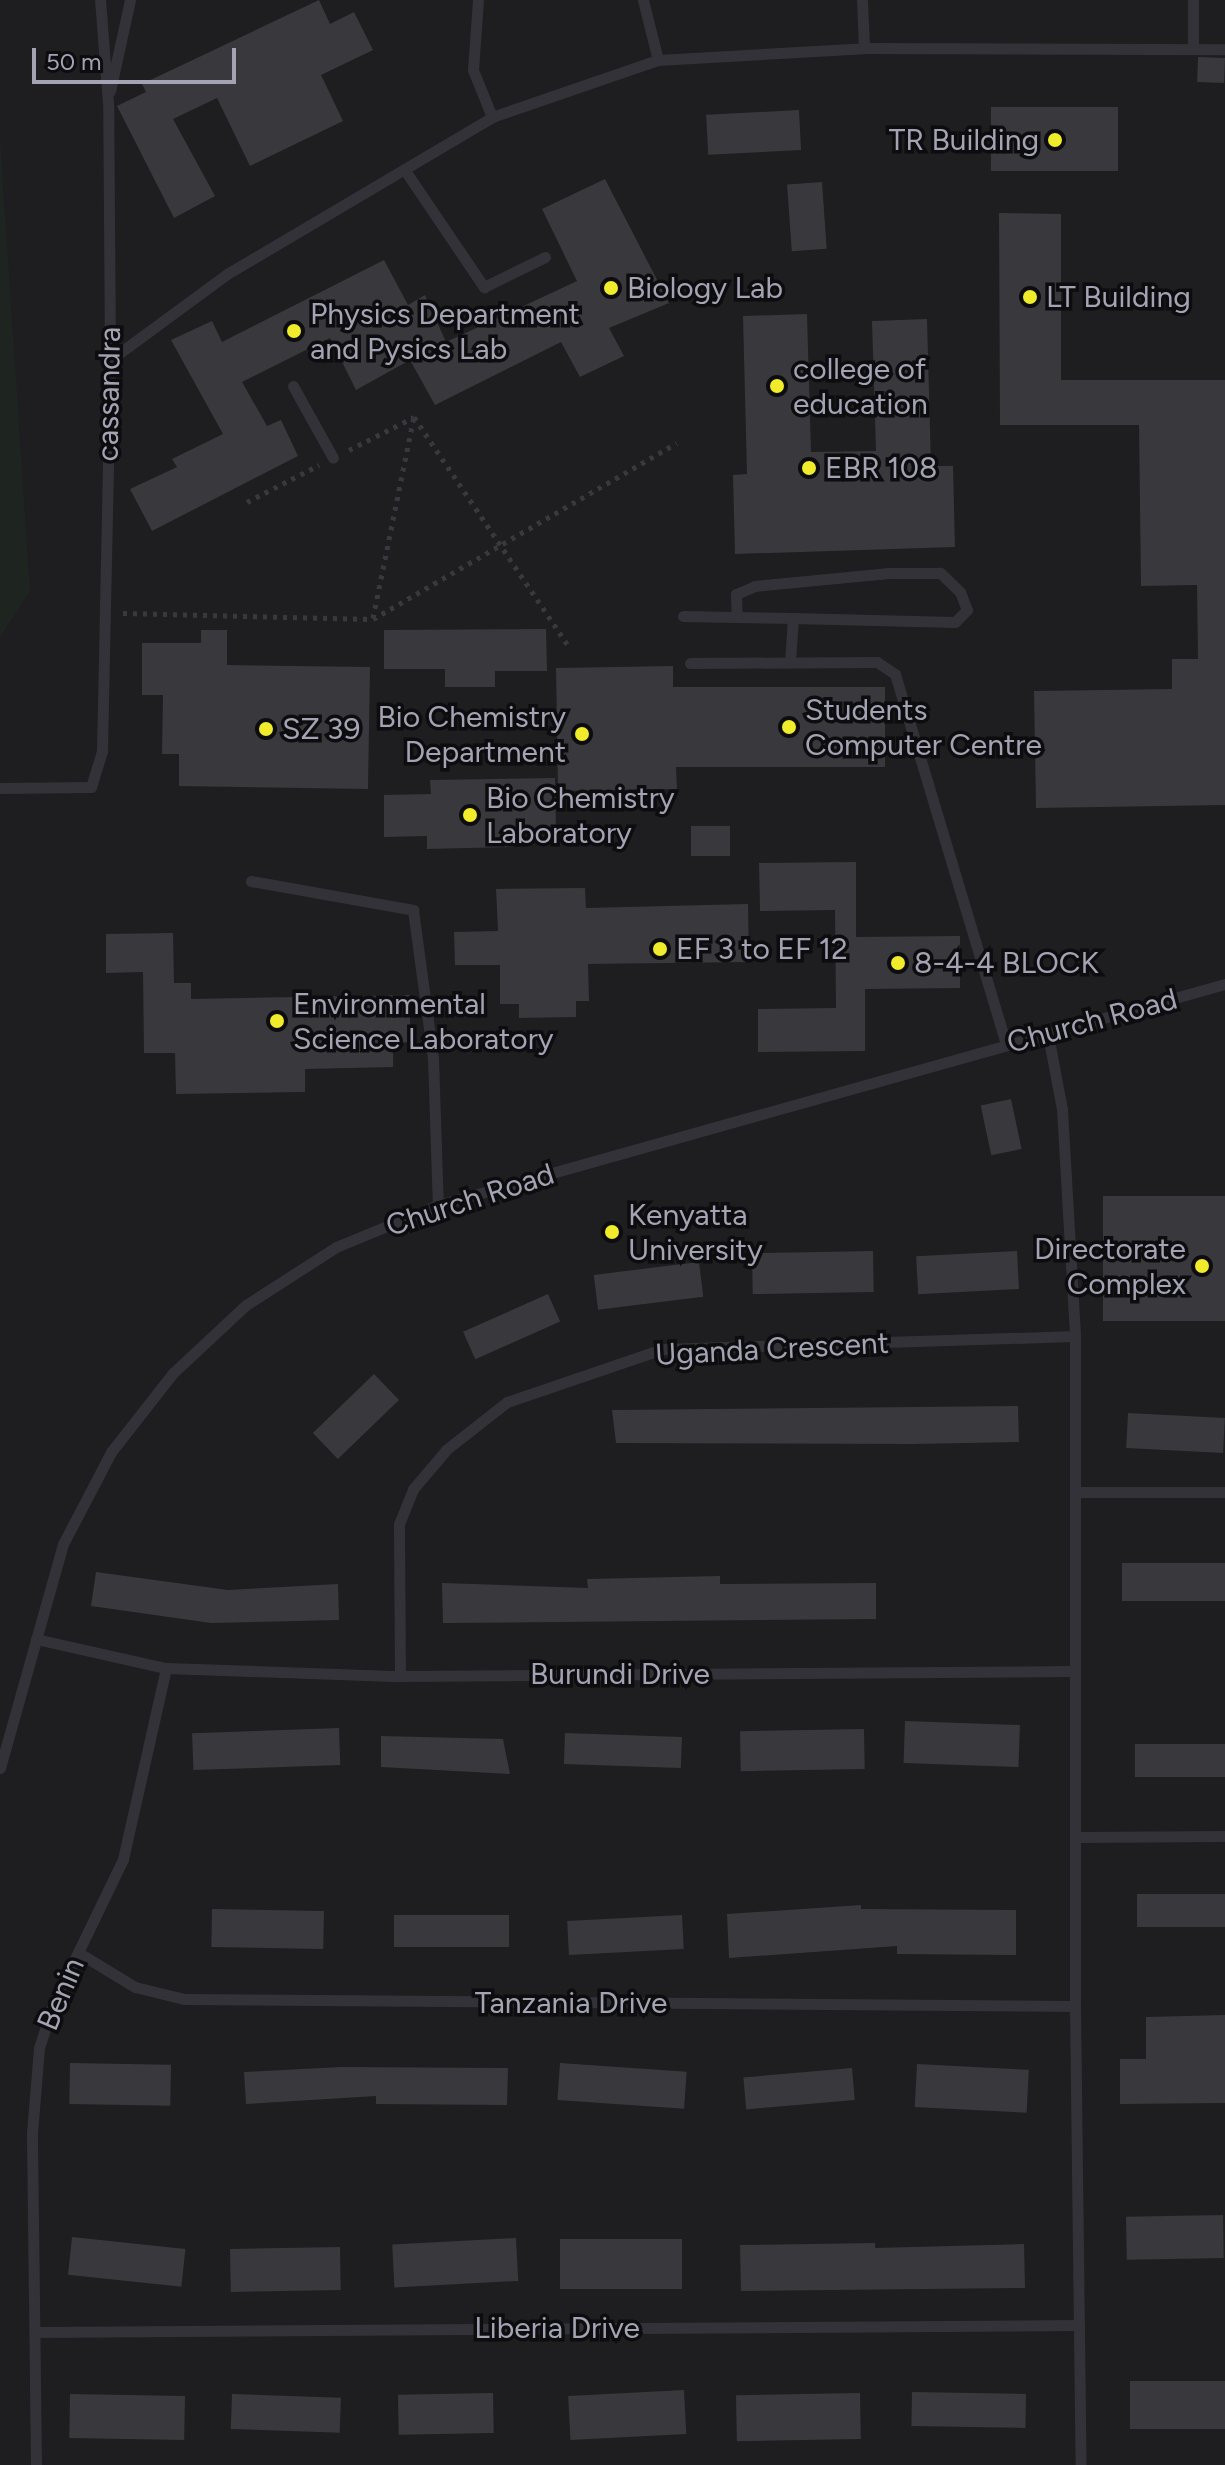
<!DOCTYPE html>
<style>
body{margin:0}
#map{position:relative;width:1225px;height:2465px;overflow:hidden;background:#121113;font-family:Figtree,sans-serif}
div>[style]{position:absolute}
.built>*{inset:0;background:#1e1d20;transform-origin:0 0}
.green>*{inset:0;background:#1e2521}
.building>*{inset:0;background:#39383d;transform-origin:0 0}
.path>*{height:5px;margin-top:-2.5px;transform-origin:0;background:repeating-linear-gradient(90deg,#39383f 0 4px,transparent 0 10px)}
.lane>*{height:11px;margin:-5.5px;padding:0 5.5px;transform-origin:5.5px;border-radius:5.5px;background:#333238}
.dots>*{width:22px;height:22px;translate:-50% -50%;box-sizing:border-box;border:4px solid #0d0c0e;border-radius:50%}
span{translate:-50% -50%;white-space:nowrap;text-align:center;line-height:1.15;-webkit-text-stroke:7px #0d0c0e;paint-order:stroke}
.poi-label{font-size:30px;color:#a3a3b3}
.right{translate:-100% -50%;text-align:right}
.left{translate:0 -50%;text-align:left}
.street-label{font-size:30px;color:#a3a3b3}
.scale{position:absolute;left:32px;top:48px;width:204px;height:36px;box-sizing:border-box;border:4px solid #a3a3b3;border-top:0;padding-left:10px;font-size:24px;line-height:28px;white-space:nowrap;color:#a3a3b3;-webkit-text-stroke:6px #0d0c0e;paint-order:stroke}
</style>
<div id="map">
<div class="built">
<i style="left:0;top:0;width:1225px;height:2465px"></i>
</div>
<div class="green">
<i style="clip-path:polygon(0 140px,30px 591px,0 637px)"></i>
</div>
<div class="building">
<i style="clip-path:polygon(319px 0,330px 24px,354px 12px,373px 50px,321px 75px,343px 121px,250px 166px,217px 98px,173px 119px,215px 196px,174px 218px,117px 106px,146px 92px,142px 84px)"></i>
<i style="left:1198px;top:57px;width:27px;height:25px;rotate:2deg"></i>
<i style="left:991px;top:107px;width:127px;height:64px"></i>
<i style="left:799px;top:110px;width:40px;height:93px;rotate:87deg"></i>
<i style="clip-path:polygon(605px 179px,669px 303px,609px 328px,624px 356px,580px 377px,561px 342px,435px 405px,410px 360px,356px 390px,330px 338px,242px 382px,267px 426px,281px 420px,298px 456px,152px 531px,130px 489px,177px 467px,172px 459px,223px 434px,171px 340px,212px 321px,222px 342px,384px 260px,408px 305px,425px 295px,446px 342px,577px 281px,542px 209px)"></i>
<i style="left:822px;top:182px;width:67px;height:35px;rotate:86deg"></i>
<i style="clip-path:polygon(999px 213px,1061px 214px,1061px 380px,1225px 380px,1225px 805px,1036px 808px,1034px 691px,1172px 689px,1172px 659px,1198px 659px,1197px 585px,1141px 586px,1139px 425px,1000px 425px)"></i>
<i style="clip-path:polygon(807px 314px,811px 452px,876px 451px,872px 321px,927px 319px,931px 466px,953px 466px,955px 547px,735px 554px,733px 475px,747px 474px,743px 316px)"></i>
<i style="clip-path:polygon(546px 629px,547px 671px,495px 671px,495px 687px,445px 687px,445px 669px,384px 669px,384px 630px)"></i>
<i style="clip-path:polygon(201px 630px,227px 630px,227px 665px,370px 667px,368px 789px,179px 786px,179px 754px,162px 754px,163px 695px,142px 695px,142px 643px,201px 643px)"></i>
<i style="clip-path:polygon(673px 666px,673px 687px,885px 687px,885px 767px,676px 767px,677px 789px,558px 791px,556px 668px)"></i>
<i style="clip-path:polygon(555px 778px,556px 831px,513px 832px,513px 847px,427px 849px,427px 836px,384px 837px,384px 795px,431px 794px,430px 780px)"></i>
<i style="left:691px;top:826px;width:39px;height:30px"></i>
<i style="clip-path:polygon(856px 862px,856px 937px,960px 936px,960px 988px,865px 989px,865px 1051px,758px 1052px,758px 1009px,836px 1008px,835px 910px,760px 911px,759px 863px)"></i>
<i style="clip-path:polygon(585px 888px,586px 908px,748px 904px,749px 962px,588px 964px,589px 1001px,576px 1001px,576px 1017px,519px 1018px,519px 1004px,500px 1004px,500px 965px,455px 965px,454px 932px,498px 931px,496px 889px)"></i>
<i style="clip-path:polygon(173px 933px,174px 983px,191px 983px,191px 999px,410px 995px,410px 1042px,393px 1043px,393px 1067px,305px 1069px,305px 1092px,176px 1094px,175px 1053px,144px 1053px,143px 972px,106px 973px,106px 934px)"></i>
<i style="left:1011px;top:1099px;width:51px;height:31px;rotate:78deg"></i>
<i style="left:1225px;top:1196px;width:125px;height:122px;rotate:90deg"></i>
<i style="left:873px;top:1251px;width:41px;height:121px;rotate:89deg"></i>
<i style="left:1017px;top:1251px;width:38px;height:101px;rotate:87deg"></i>
<i style="left:699px;top:1262px;width:35px;height:106px;rotate:83deg"></i>
<i style="left:548px;top:1294px;width:30px;height:93px;rotate:66deg"></i>
<i style="left:374px;top:1374px;width:36px;height:85px;rotate:46deg"></i>
<i style="clip-path:polygon(1018px 1406px,1019px 1442px,913px 1444px,616px 1443px,612px 1410px)"></i>
<i style="left:1128px;top:1413px;width:97px;height:35px;rotate:3deg"></i>
<i style="left:1225px;top:1563px;width:38px;height:103px;rotate:90deg"></i>
<i style="clip-path:polygon(96px 1572px,228px 1590px,338px 1584px,339px 1620px,211px 1623px,91px 1606px)"></i>
<i style="clip-path:polygon(720px 1576px,720px 1584px,876px 1583px,876px 1619px,443px 1623px,442px 1583px,588px 1588px,587px 1579px)"></i>
<i style="left:905px;top:1721px;width:115px;height:42px;rotate:2deg"></i>
<i style="left:339px;top:1728px;width:37px;height:147px;rotate:88deg"></i>
<i style="left:864px;top:1729px;width:40px;height:124px;rotate:89deg"></i>
<i style="left:565px;top:1733px;width:117px;height:31px;rotate:2deg"></i>
<i style="clip-path:polygon(381px 1736px,503px 1739px,510px 1774px,381px 1767px)"></i>
<i style="left:1225px;top:1744px;width:33px;height:90px;rotate:90deg"></i>
<i style="left:1225px;top:1894px;width:33px;height:88px;rotate:90deg"></i>
<i style="clip-path:polygon(861px 1905px,861px 1909px,1016px 1910px,1016px 1955px,897px 1954px,897px 1946px,729px 1958px,727px 1914px)"></i>
<i style="left:212px;top:1909px;width:112px;height:38px;rotate:1deg"></i>
<i style="left:394px;top:1915px;width:115px;height:32px"></i>
<i style="left:682px;top:1915px;width:34px;height:115px;rotate:87deg"></i>
<i style="clip-path:polygon(1225px 2015px,1225px 2103px,1120px 2104px,1120px 2059px,1146px 2059px,1146px 2017px)"></i>
<i style="left:70px;top:2063px;width:101px;height:41px;rotate:1deg"></i>
<i style="left:560px;top:2063px;width:127px;height:37px;rotate:4deg"></i>
<i style="left:917px;top:2064px;width:112px;height:43px;rotate:3deg"></i>
<i style="clip-path:polygon(341px 2067px,508px 2068px,507px 2105px,376px 2104px,376px 2096px,246px 2104px,244px 2072px)"></i>
<i style="left:852px;top:2068px;width:32px;height:109px;rotate:85deg"></i>
<i style="left:1223px;top:2215px;width:43px;height:97px;rotate:89deg"></i>
<i style="left:72px;top:2237px;width:114px;height:38px;rotate:6deg"></i>
<i style="left:516px;top:2238px;width:43px;height:124px;rotate:87deg"></i>
<i style="left:560px;top:2239px;width:122px;height:50px"></i>
<i style="clip-path:polygon(875px 2243px,875px 2248px,1024px 2244px,1025px 2288px,741px 2291px,740px 2245px)"></i>
<i style="left:340px;top:2247px;width:43px;height:110px;rotate:89deg"></i>
<i style="left:1225px;top:2381px;width:48px;height:95px;rotate:90deg"></i>
<i style="left:684px;top:2390px;width:44px;height:116px;rotate:87deg"></i>
<i style="left:912px;top:2392px;width:114px;height:34px;rotate:1deg"></i>
<i style="left:493px;top:2393px;width:40px;height:95px;rotate:89deg"></i>
<i style="left:860px;top:2393px;width:46px;height:124px;rotate:89deg"></i>
<i style="left:70px;top:2394px;width:115px;height:44px;rotate:1deg"></i>
<i style="left:232px;top:2394px;width:109px;height:35px;rotate:2deg"></i>
</div>
<div class="path">
<i style="left:349px;top:450px;width:73px;rotate:-26.9deg"></i>
<i style="left:414px;top:417px;width:274px;rotate:56deg"></i>
<i style="left:247px;top:502px;width:81px;rotate:-27.2deg"></i>
<i style="left:123px;top:613px;width:250px;rotate:1.4deg"></i>
<i style="left:373px;top:619px;width:351px;rotate:-30.1deg"></i>
<i style="left:373px;top:618px;width:205px;rotate:-78.5deg"></i>
</div>
<div class="lane">
<i style="left:478px;top:0;width:70px;rotate:94.1deg"></i>
<i style="left:473px;top:70px;width:51px;rotate:68deg"></i>
<i style="left:643px;top:0;width:62px;rotate:76deg"></i>
<i style="left:862px;top:0;width:48px;rotate:87.6deg"></i>
<i style="left:1193px;top:0;width:49px;rotate:90deg"></i>
<i style="left:110px;top:91px;width:93px;rotate:-77.6deg"></i>
<i style="left:404px;top:169px;width:143px;rotate:55.9deg"></i>
<i style="left:484px;top:287px;width:68px;rotate:-26.2deg"></i>
<i style="left:110px;top:360px;width:145px;rotate:-36.3deg"></i>
<i style="left:227px;top:274px;width:308px;rotate:-30.6deg"></i>
<i style="left:492px;top:117px;width:176px;rotate:-19deg"></i>
<i style="left:658px;top:60px;width:206px;rotate:-3.3deg"></i>
<i style="left:864px;top:48px;width:361px;rotate:0.2deg"></i>
<i style="left:293px;top:386px;width:82px;rotate:60.9deg"></i>
<i style="left:683px;top:616px;width:54px;rotate:1.1deg"></i>
<i style="left:737px;top:617px;width:56px;rotate:1deg"></i>
<i style="left:793px;top:618px;width:162px;rotate:1.4deg"></i>
<i style="left:955px;top:622px;width:17px;rotate:-45deg"></i>
<i style="left:967px;top:610px;width:19px;rotate:-111deg"></i>
<i style="left:960px;top:592px;width:28px;rotate:-136deg"></i>
<i style="left:940px;top:573px;width:51px;rotate:180deg"></i>
<i style="left:889px;top:573px;width:135px;rotate:174.5deg"></i>
<i style="left:755px;top:586px;width:21px;rotate:157deg"></i>
<i style="left:736px;top:594px;width:23px;rotate:88deg"></i>
<i style="left:790px;top:662px;width:44px;rotate:-86.1deg"></i>
<i style="left:690px;top:663px;width:187px;rotate:-0.3deg"></i>
<i style="left:877px;top:662px;width:22px;rotate:34deg"></i>
<i style="left:895px;top:674px;width:387px;rotate:73.3deg"></i>
<i style="left:0;top:788px;width:91px;rotate:-0.6deg"></i>
<i style="left:91px;top:787px;width:38px;rotate:-73deg"></i>
<i style="left:102px;top:751px;width:391px;rotate:-88.8deg"></i>
<i style="left:110px;top:360px;width:257px;rotate:-90.4deg"></i>
<i style="left:108px;top:103px;width:103px;rotate:-94.4deg"></i>
<i style="left:251px;top:881px;width:165px;rotate:10.1deg"></i>
<i style="left:413px;top:910px;width:149px;rotate:82.3deg"></i>
<i style="left:433px;top:1058px;width:147px;rotate:88.1deg"></i>
<i style="left:1048px;top:1035px;width:75px;rotate:79.3deg"></i>
<i style="left:1062px;top:1109px;width:227px;rotate:86.7deg"></i>
<i style="left:1075px;top:1336px;width:670px;rotate:90deg"></i>
<i style="left:1075px;top:2006px;width:459px;rotate:89.3deg"></i>
<i style="left:1078px;top:1492px;width:147px"></i>
<i style="left:36px;top:1639px;width:133px;rotate:12.6deg"></i>
<i style="left:166px;top:1668px;width:234px;rotate:2deg"></i>
<i style="left:400px;top:1676px;width:675px;rotate:-0.42deg"></i>
<i style="left:400px;top:1676px;width:152px;rotate:-90.4deg"></i>
<i style="left:399px;top:1524px;width:38px;rotate:-68deg"></i>
<i style="left:413px;top:1489px;width:52px;rotate:-49.6deg"></i>
<i style="left:447px;top:1449px;width:76px;rotate:-38.1deg"></i>
<i style="left:507px;top:1402px;width:165px;rotate:-18.8deg"></i>
<i style="left:663px;top:1349px;width:412px;rotate:-1.8deg"></i>
<i style="left:0;top:1768px;width:233px;rotate:-74.3deg"></i>
<i style="left:63px;top:1544px;width:104px;rotate:-62.4deg"></i>
<i style="left:111px;top:1452px;width:100px;rotate:-51.9deg"></i>
<i style="left:173px;top:1373px;width:100px;rotate:-43deg"></i>
<i style="left:246px;top:1305px;width:107px;rotate:-32.8deg"></i>
<i style="left:336px;top:1247px;width:110px;rotate:-22.4deg"></i>
<i style="left:438px;top:1205px;width:817px;rotate:-15.69deg"></i>
<i style="left:1079px;top:1837px;width:146px;rotate:-0.4deg"></i>
<i style="left:79px;top:1953px;width:66px;rotate:31.3deg"></i>
<i style="left:135px;top:1987px;width:50px;rotate:13.8deg"></i>
<i style="left:184px;top:1999px;width:891px;rotate:0.45deg"></i>
<i style="left:36px;top:2332px;width:1043px;rotate:-0.38deg"></i>
<i style="left:36px;top:2465px;width:332px;rotate:-90.7deg"></i>
<i style="left:32px;top:2133px;width:85px;rotate:-85.3deg"></i>
<i style="left:39px;top:2048px;width:46px;rotate:-72.3deg"></i>
<i style="left:53px;top:2004px;width:161px;rotate:-64.2deg"></i>
<i style="left:123px;top:1859px;width:196px;rotate:-77.3deg"></i>
</div>
<div class="dots">
<i style="left:1055px;top:140px;background:#f0ec2c"></i>
<i style="left:611px;top:288px;background:#f0ec2c"></i>
<i style="left:1030px;top:297px;background:#f0ec2c"></i>
<i style="left:294px;top:331px;background:#f0ec2c"></i>
<i style="left:777px;top:386px;background:#f0ec2c"></i>
<i style="left:809px;top:468px;background:#f0ec2c"></i>
<i style="left:789px;top:727px;background:#f0ec2c"></i>
<i style="left:266px;top:729px;background:#f0ec2c"></i>
<i style="left:582px;top:734px;background:#f0ec2c"></i>
<i style="left:470px;top:815px;background:#f0ec2c"></i>
<i style="left:660px;top:949px;background:#f0ec2c"></i>
<i style="left:898px;top:963px;background:#f0ec2c"></i>
<i style="left:277px;top:1021px;background:#f0ec2c"></i>
<i style="left:612px;top:1232px;background:#f0ec2c"></i>
<i style="left:1202px;top:1266px;background:#f0ec2c"></i>
</div>
<div class="poi-label">
<span class="right" style="left:1039px;top:140px">TR Building</span>
<span class="left" style="left:627px;top:288px">Biology Lab</span>
<span class="left" style="left:1046px;top:297px">LT Building</span>
<span class="left" style="left:310px;top:331px">Physics Department<br>and Pysics Lab</span>
<span class="left" style="left:793px;top:386px">college of<br>education</span>
<span class="left" style="left:825px;top:468px">EBR 108</span>
<span class="left" style="left:805px;top:727px">Students<br>Computer Centre</span>
<span class="right" style="left:566px;top:734px">Bio Chemistry<br>Department</span>
<span class="left" style="left:282px;top:729px">SZ 39</span>
<span class="left" style="left:486px;top:815px">Bio Chemistry<br>Laboratory</span>
<span class="left" style="left:676px;top:949px">EF 3 to EF 12</span>
<span class="left" style="left:914px;top:963px">8-4-4 BLOCK</span>
<span class="left" style="left:293px;top:1021px">Environmental<br>Science Laboratory</span>
<span class="left" style="left:628px;top:1232px">Kenyatta<br>University</span>
<span class="right" style="left:1186px;top:1266px">Directorate<br>Complex</span>
</div>
<div class="street-label">
<span style="left:109px;top:394px;rotate:-89deg">cassandra</span>
<span style="left:1092px;top:1021px;rotate:-15deg">Church Road</span>
<span style="left:470px;top:1200px;rotate:-18deg">Church Road</span>
<span style="left:772px;top:1349px;rotate:-3deg">Uganda Crescent</span>
<span style="left:620px;top:1674px">Burundi Drive</span>
<span style="left:61px;top:1994px;rotate:-67deg">Benin</span>
<span style="left:571px;top:2003px">Tanzania Drive</span>
<span style="left:557px;top:2328px">Liberia Drive</span>
</div>
<div class="scale">50 m</div>
</div>
